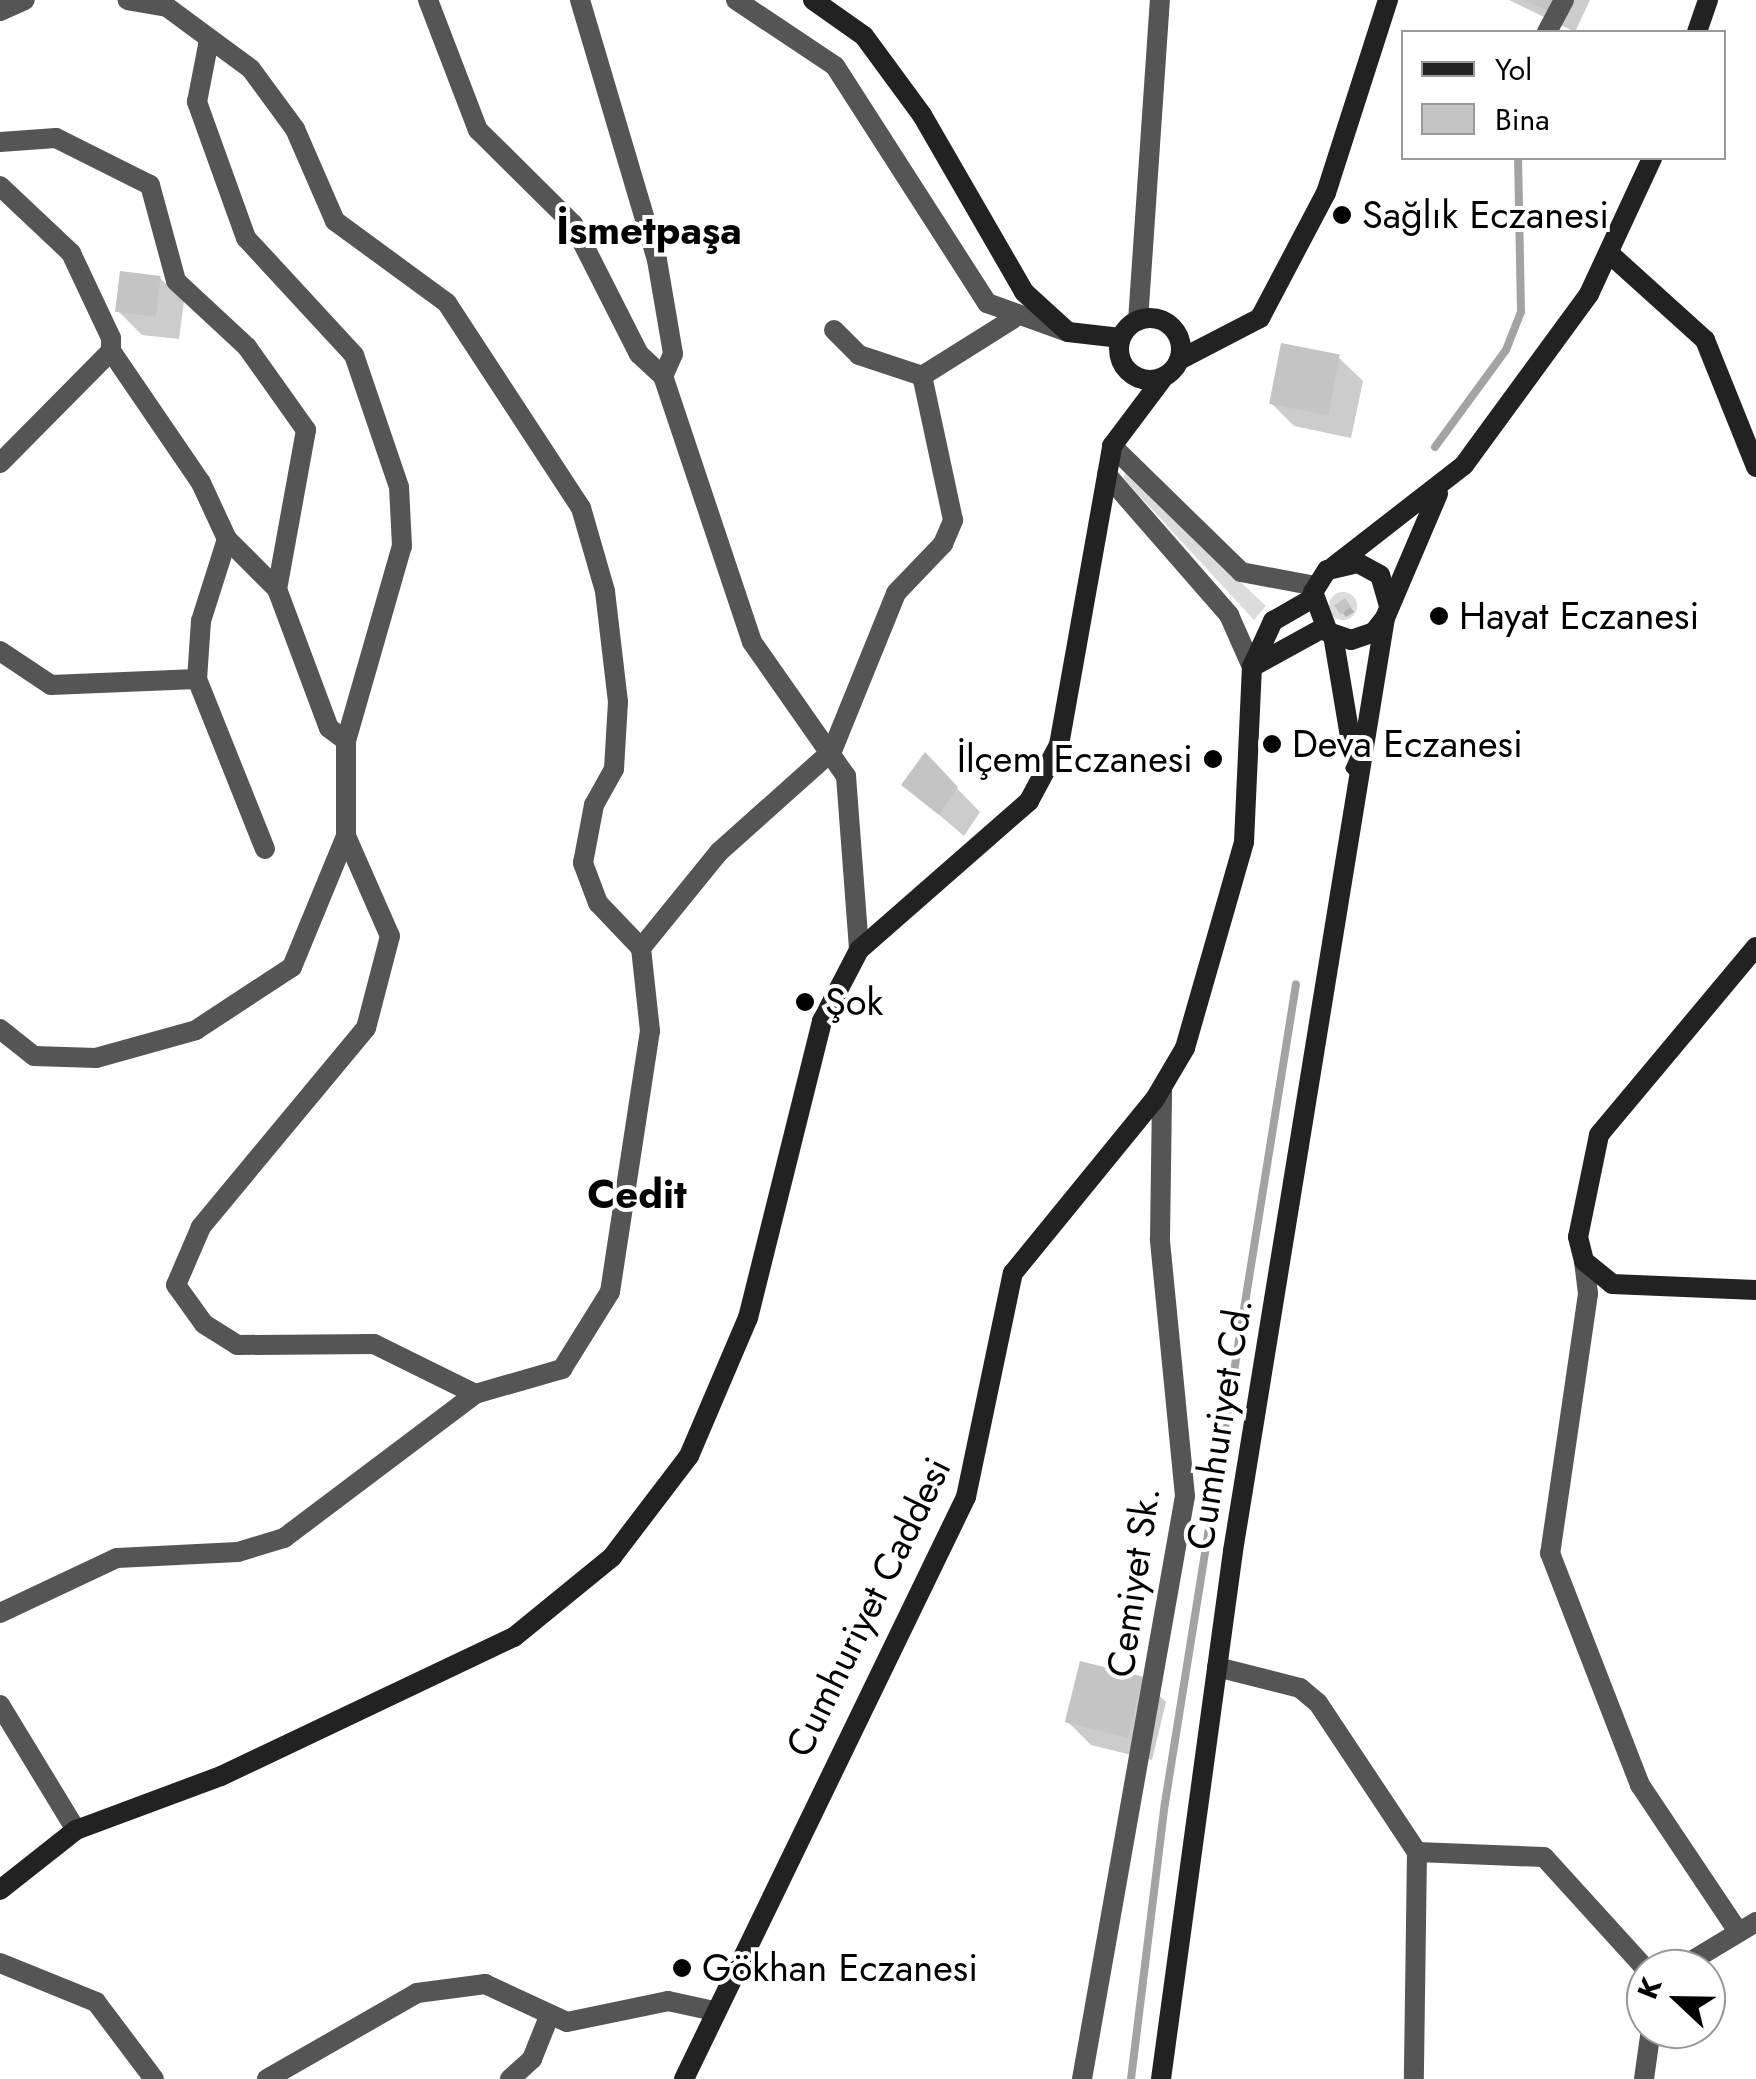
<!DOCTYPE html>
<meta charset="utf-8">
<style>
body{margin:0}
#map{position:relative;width:1756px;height:2079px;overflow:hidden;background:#fff;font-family:Jost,sans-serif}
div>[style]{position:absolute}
.green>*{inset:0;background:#dcdcdc}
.round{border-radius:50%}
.shadow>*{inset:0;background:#0003}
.stream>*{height:8px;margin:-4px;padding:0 4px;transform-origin:4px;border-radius:4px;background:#a3a3a3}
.building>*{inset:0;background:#c4c4c4;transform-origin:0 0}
.street>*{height:20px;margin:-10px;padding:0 10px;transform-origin:10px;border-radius:10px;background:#555}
.secondary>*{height:20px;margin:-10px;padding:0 10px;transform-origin:10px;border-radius:10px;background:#222}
.secondary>.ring{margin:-10px;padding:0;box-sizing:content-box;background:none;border:20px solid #222;border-radius:50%}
.dots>*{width:28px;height:28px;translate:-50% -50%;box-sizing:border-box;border:5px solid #fff;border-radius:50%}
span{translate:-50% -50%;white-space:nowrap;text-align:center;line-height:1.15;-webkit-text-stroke:8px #fff;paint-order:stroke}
.poi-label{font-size:38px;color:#000}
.left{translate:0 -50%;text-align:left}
.right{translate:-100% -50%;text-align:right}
.street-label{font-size:38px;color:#000}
.neighbourhood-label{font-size:40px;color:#000;font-weight:700}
.legend{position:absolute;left:1401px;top:30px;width:325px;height:130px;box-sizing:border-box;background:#fff;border:2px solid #999;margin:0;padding:12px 18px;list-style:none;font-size:30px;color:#000}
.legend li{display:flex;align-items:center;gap:20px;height:50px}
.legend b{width:50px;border:2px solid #999}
.north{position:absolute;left:1626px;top:1949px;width:100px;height:100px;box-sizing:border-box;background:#fff;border:2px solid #999;border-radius:50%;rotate:292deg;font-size:28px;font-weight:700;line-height:40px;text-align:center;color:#000}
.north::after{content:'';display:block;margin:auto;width:35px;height:45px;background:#000;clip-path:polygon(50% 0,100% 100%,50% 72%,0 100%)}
</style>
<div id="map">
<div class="green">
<i style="clip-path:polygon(1126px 473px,1266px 606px,1254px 620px,1123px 478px)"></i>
<i class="round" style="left:1329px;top:592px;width:28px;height:28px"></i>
</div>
<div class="shadow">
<i style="clip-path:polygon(1509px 0,1590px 0,1575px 32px)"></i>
<i style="clip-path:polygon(160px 278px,184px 301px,179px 339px,142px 335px,118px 311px)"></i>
<i style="clip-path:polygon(1339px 358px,1363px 381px,1351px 438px,1294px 426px,1271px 403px)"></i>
<i style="clip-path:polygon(1349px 605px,1354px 612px,1346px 617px,1342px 612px)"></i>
<i style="clip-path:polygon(925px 756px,980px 812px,964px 836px,904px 785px)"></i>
<i style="clip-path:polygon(1142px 1679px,1166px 1702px,1152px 1760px,1091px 1745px,1068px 1722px)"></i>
</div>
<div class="stream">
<i style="left:1435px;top:447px;width:120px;rotate:-53.8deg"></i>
<i style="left:1506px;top:350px;width:41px;rotate:-68.5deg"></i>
<i style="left:1521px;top:312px;width:154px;rotate:-91.1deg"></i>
<i style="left:1131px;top:2079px;width:278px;rotate:-83deg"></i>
<i style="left:1165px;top:1803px;width:829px;rotate:-80.91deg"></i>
</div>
<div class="building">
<i style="clip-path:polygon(1524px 0,1556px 0,1551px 12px)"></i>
<i style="left:120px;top:271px;width:41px;height:41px;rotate:7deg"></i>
<i style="left:1281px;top:343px;width:60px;height:62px;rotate:11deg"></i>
<i style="left:1345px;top:598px;width:11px;height:13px;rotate:56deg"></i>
<i style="clip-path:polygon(925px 752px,958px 787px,939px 815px,901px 785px)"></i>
<i style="left:1080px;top:1661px;width:65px;height:63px;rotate:14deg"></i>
</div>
<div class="street">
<i style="left:428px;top:0;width:139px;rotate:69deg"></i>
<i style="left:478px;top:130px;width:134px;rotate:44.7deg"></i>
<i style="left:573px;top:224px;width:146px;rotate:63.1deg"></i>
<i style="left:639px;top:354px;width:33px;rotate:43deg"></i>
<i style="left:663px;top:376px;width:280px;rotate:71.5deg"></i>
<i style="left:752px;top:642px;width:164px;rotate:55deg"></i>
<i style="left:846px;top:776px;width:174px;rotate:85.7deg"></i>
<i style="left:580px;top:0;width:271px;rotate:73.5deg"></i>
<i style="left:657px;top:260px;width:95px;rotate:80.3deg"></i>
<i style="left:673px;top:354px;width:24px;rotate:114deg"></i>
<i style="left:736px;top:0;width:119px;rotate:33.7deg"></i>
<i style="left:835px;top:66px;width:282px;rotate:57.3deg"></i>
<i style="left:987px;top:303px;width:86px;rotate:19.7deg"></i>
<i style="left:0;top:11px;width:27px;rotate:-24deg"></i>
<i style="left:1547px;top:32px;width:36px;rotate:-62deg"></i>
<i style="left:0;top:142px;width:56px;rotate:-4.1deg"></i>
<i style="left:56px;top:138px;width:105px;rotate:26.6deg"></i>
<i style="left:150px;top:185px;width:99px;rotate:74.8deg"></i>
<i style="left:176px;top:281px;width:97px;rotate:42.9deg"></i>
<i style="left:247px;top:347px;width:102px;rotate:54.6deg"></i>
<i style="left:306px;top:430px;width:162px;rotate:100.3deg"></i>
<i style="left:277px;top:589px;width:148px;rotate:69.5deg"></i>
<i style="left:329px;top:728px;width:21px;rotate:37deg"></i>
<i style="left:0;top:186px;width:98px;rotate:43.3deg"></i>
<i style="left:71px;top:253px;width:94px;rotate:64.8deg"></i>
<i style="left:111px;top:338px;width:13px;rotate:90deg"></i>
<i style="left:111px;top:351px;width:158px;rotate:134.7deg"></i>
<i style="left:1138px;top:321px;width:322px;rotate:-86.1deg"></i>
<i style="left:834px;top:330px;width:35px;rotate:45deg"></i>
<i style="left:859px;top:355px;width:66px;rotate:18.4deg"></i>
<i style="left:111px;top:351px;width:160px;rotate:55.7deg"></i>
<i style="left:201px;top:483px;width:62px;rotate:65.1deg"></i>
<i style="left:227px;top:539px;width:71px;rotate:45deg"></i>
<i style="left:1112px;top:446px;width:180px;rotate:44.3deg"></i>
<i style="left:1241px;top:572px;width:76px;rotate:10.6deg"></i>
<i style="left:1107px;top:475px;width:186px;rotate:48.9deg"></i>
<i style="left:1229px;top:615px;width:57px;rotate:66.1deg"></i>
<i style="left:227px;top:539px;width:86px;rotate:107.6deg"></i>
<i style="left:201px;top:621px;width:58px;rotate:93.9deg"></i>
<i style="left:197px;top:679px;width:183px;rotate:68.2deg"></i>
<i style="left:0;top:651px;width:61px;rotate:33.7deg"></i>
<i style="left:51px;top:685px;width:146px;rotate:-2.4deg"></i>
<i style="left:346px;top:836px;width:109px;rotate:66.3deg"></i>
<i style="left:390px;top:936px;width:95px;rotate:104.6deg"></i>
<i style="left:366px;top:1028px;width:259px;rotate:129.7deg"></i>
<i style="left:201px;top:1227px;width:63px;rotate:113.3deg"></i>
<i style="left:176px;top:1285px;width:48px;rotate:54.3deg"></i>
<i style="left:204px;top:1324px;width:39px;rotate:32deg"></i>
<i style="left:237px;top:1345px;width:137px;rotate:-0.4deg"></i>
<i style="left:374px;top:1344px;width:113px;rotate:26.3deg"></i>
<i style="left:641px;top:948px;width:124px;rotate:-50.9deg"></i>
<i style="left:719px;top:852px;width:152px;rotate:-41.8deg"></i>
<i style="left:832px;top:751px;width:170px;rotate:-67.9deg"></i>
<i style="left:896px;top:593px;width:68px;rotate:-46.2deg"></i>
<i style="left:943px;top:544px;width:26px;rotate:-67deg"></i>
<i style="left:953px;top:520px;width:147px;rotate:-102.1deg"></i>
<i style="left:922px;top:376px;width:107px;rotate:-32.1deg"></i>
<i style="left:0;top:1029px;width:43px;rotate:38.5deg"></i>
<i style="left:34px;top:1056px;width:62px;rotate:1.8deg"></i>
<i style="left:96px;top:1058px;width:104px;rotate:-15.6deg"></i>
<i style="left:196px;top:1030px;width:115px;rotate:-33.3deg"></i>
<i style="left:292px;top:967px;width:142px;rotate:-67.6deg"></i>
<i style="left:346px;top:836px;width:95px;rotate:-90deg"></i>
<i style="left:346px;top:741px;width:203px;rotate:-74deg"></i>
<i style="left:402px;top:546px;width:59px;rotate:-92.9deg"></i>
<i style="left:399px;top:487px;width:139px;rotate:-108.8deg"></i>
<i style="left:354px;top:355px;width:159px;rotate:-132.7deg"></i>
<i style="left:246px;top:238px;width:145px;rotate:-109.8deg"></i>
<i style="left:197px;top:102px;width:63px;rotate:-79deg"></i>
<i style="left:1584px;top:1261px;width:33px;rotate:83deg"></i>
<i style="left:1588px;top:1294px;width:262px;rotate:98.3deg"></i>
<i style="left:1550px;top:1553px;width:249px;rotate:68.8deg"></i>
<i style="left:1640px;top:1785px;width:174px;rotate:56.2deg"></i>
<i style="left:0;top:1613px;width:129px;rotate:-25.2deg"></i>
<i style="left:117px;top:1558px;width:121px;rotate:-2.8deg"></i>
<i style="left:238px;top:1552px;width:48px;rotate:-16.9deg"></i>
<i style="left:284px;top:1538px;width:239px;rotate:-37deg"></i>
<i style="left:475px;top:1394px;width:91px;rotate:-16deg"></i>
<i style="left:562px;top:1369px;width:91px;rotate:-58.1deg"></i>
<i style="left:610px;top:1292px;width:264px;rotate:-81.3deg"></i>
<i style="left:650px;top:1031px;width:83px;rotate:-96.2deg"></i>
<i style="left:641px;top:948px;width:62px;rotate:-133.7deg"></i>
<i style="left:598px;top:903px;width:43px;rotate:-110.6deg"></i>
<i style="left:583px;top:863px;width:59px;rotate:-79.3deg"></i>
<i style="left:594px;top:805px;width:41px;rotate:-60.9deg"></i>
<i style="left:614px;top:769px;width:67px;rotate:-86.6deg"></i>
<i style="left:618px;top:702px;width:112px;rotate:-96.7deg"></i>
<i style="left:605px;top:591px;width:86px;rotate:-106.1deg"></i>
<i style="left:581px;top:508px;width:245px;rotate:-123.2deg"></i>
<i style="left:447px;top:303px;width:139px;rotate:-143.8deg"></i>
<i style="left:335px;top:221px;width:100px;rotate:-113.5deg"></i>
<i style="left:295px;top:129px;width:74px;rotate:-126.3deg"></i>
<i style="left:251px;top:69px;width:104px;rotate:-143.6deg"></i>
<i style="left:167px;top:7px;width:40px;rotate:-170deg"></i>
<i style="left:1217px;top:1667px;width:86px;rotate:14.2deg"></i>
<i style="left:1300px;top:1688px;width:23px;rotate:40deg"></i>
<i style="left:1318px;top:1703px;width:179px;rotate:56.4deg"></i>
<i style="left:1417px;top:1852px;width:227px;rotate:90.8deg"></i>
<i style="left:0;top:1705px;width:146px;rotate:58.7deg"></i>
<i style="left:1417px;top:1852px;width:127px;rotate:2.3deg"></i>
<i style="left:1544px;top:1857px;width:151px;rotate:47.7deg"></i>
<i style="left:0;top:1963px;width:104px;rotate:22.1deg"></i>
<i style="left:96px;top:2002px;width:96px;rotate:53deg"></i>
<i style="left:1678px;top:1969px;width:91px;rotate:-31.1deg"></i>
<i style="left:267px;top:2079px;width:173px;rotate:-29.8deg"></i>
<i style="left:417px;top:1993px;width:69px;rotate:-7.5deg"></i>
<i style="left:485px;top:1984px;width:90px;rotate:24.9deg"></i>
<i style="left:567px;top:2022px;width:103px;rotate:-11.7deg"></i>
<i style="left:668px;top:2001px;width:47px;rotate:12.3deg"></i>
<i style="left:510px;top:2079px;width:30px;rotate:-42deg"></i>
<i style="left:532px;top:2059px;width:48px;rotate:-68.2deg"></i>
<i style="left:1082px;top:2079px;width:592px;rotate:-79.98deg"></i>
<i style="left:1185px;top:1496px;width:258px;rotate:-95.6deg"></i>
<i style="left:1160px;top:1239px;width:151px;rotate:-89.2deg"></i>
<i style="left:1644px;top:2079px;width:50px;rotate:-82deg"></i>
</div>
<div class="secondary">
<i style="left:813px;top:0;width:62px;rotate:35.2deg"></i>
<i style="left:864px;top:36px;width:98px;rotate:53.7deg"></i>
<i style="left:922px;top:115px;width:204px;rotate:60deg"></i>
<i style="left:1024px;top:292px;width:59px;rotate:42.3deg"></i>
<i style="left:1068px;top:332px;width:53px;rotate:6.5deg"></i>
<i style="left:1697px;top:32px;width:34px;rotate:-71deg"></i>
<i style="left:1611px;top:255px;width:127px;rotate:42.1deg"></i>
<i style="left:1705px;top:340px;width:137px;rotate:68.1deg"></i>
<i class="ring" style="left:1119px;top:318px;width:42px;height:42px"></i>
<i style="left:1179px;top:360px;width:91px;rotate:-27.4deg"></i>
<i style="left:1260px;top:318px;width:141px;rotate:-62.2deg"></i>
<i style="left:1326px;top:193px;width:203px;rotate:-72.2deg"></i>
<i style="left:1333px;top:567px;width:166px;rotate:-37.9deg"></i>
<i style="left:1464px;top:465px;width:212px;rotate:-53.8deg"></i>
<i style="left:1589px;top:294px;width:150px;rotate:-65.1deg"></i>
<i style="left:1389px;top:606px;width:32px;rotate:-106deg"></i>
<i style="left:1380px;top:575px;width:25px;rotate:-151deg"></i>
<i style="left:1358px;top:563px;width:32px;rotate:167deg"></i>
<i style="left:1327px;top:570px;width:26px;rotate:122deg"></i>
<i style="left:1313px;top:592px;width:43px;rotate:69.4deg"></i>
<i style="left:1328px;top:632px;width:24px;rotate:19deg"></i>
<i style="left:1351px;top:640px;width:24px;rotate:-19deg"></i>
<i style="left:1374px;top:632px;width:18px;rotate:-52deg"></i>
<i style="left:1385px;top:618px;width:135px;rotate:-66.9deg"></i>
<i style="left:1333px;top:635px;width:133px;rotate:80.5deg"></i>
<i style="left:1252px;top:667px;width:81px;rotate:-28.8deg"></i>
<i style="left:1756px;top:947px;width:245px;rotate:129.9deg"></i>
<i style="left:1599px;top:1135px;width:104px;rotate:101.6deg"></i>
<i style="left:1578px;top:1237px;width:25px;rotate:76deg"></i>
<i style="left:1584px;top:1261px;width:36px;rotate:39deg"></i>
<i style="left:1612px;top:1284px;width:144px;rotate:2.4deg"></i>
<i style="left:0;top:1890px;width:97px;rotate:-38.3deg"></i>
<i style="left:76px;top:1830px;width:155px;rotate:-20.4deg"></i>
<i style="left:221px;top:1776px;width:324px;rotate:-25.4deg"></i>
<i style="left:514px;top:1637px;width:127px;rotate:-39.2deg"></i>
<i style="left:612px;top:1557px;width:127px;rotate:-52.7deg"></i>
<i style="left:689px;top:1456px;width:150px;rotate:-66.9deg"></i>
<i style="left:748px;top:1318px;width:306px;rotate:-76deg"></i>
<i style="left:822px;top:1021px;width:80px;rotate:-62.5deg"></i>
<i style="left:859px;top:950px;width:226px;rotate:-41.2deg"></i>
<i style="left:1029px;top:801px;width:64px;rotate:-61.8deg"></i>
<i style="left:1059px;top:745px;width:304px;rotate:-79.9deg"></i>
<i style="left:1112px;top:446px;width:85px;rotate:-53.1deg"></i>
<i style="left:684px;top:2079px;width:647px;rotate:-64.15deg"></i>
<i style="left:966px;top:1497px;width:229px;rotate:-78.2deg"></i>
<i style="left:1013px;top:1273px;width:225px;rotate:-50.8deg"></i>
<i style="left:1155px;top:1099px;width:59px;rotate:-59.5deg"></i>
<i style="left:1185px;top:1048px;width:214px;rotate:-74deg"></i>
<i style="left:1244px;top:842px;width:175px;rotate:-87.4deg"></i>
<i style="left:1252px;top:667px;width:51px;rotate:-65.5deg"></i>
<i style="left:1273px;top:621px;width:46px;rotate:-29.9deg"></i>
<i style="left:1161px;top:2079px;width:533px;rotate:-82.23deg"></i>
<i style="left:1233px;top:1551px;width:945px;rotate:-80.75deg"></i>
</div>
<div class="dots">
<i style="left:1342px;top:215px;background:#000"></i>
<i style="left:1439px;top:616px;background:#000"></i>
<i style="left:1272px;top:744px;background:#000"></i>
<i style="left:1213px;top:759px;background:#000"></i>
<i style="left:805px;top:1002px;background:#000"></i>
<i style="left:682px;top:1968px;background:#000"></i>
</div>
<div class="poi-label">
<span class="left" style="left:1362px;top:215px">Sağlık Eczanesi</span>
<span class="left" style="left:1459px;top:616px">Hayat Eczanesi</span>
<span class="left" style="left:1292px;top:744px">Deva Eczanesi</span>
<span class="right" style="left:1193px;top:759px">İlçem Eczanesi</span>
<span class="left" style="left:825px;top:1002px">Şok</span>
<span class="left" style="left:702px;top:1968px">Gökhan Eczanesi</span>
</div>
<div class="street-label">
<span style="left:1219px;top:1424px;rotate:-81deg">Cumhuriyet Cd.</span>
<span style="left:1133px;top:1582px;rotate:-82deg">Cemiyet Sk.</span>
<span style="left:868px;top:1607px;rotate:-64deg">Cumhuriyet Caddesi</span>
</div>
<div class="neighbourhood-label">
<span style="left:649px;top:230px">İsmetpaşa</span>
<span style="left:637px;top:1194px">Cedit</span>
</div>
<ul class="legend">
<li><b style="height:12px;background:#222"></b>Yol</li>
<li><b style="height:28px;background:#c4c4c4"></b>Bina</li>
</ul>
<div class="north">K</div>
</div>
